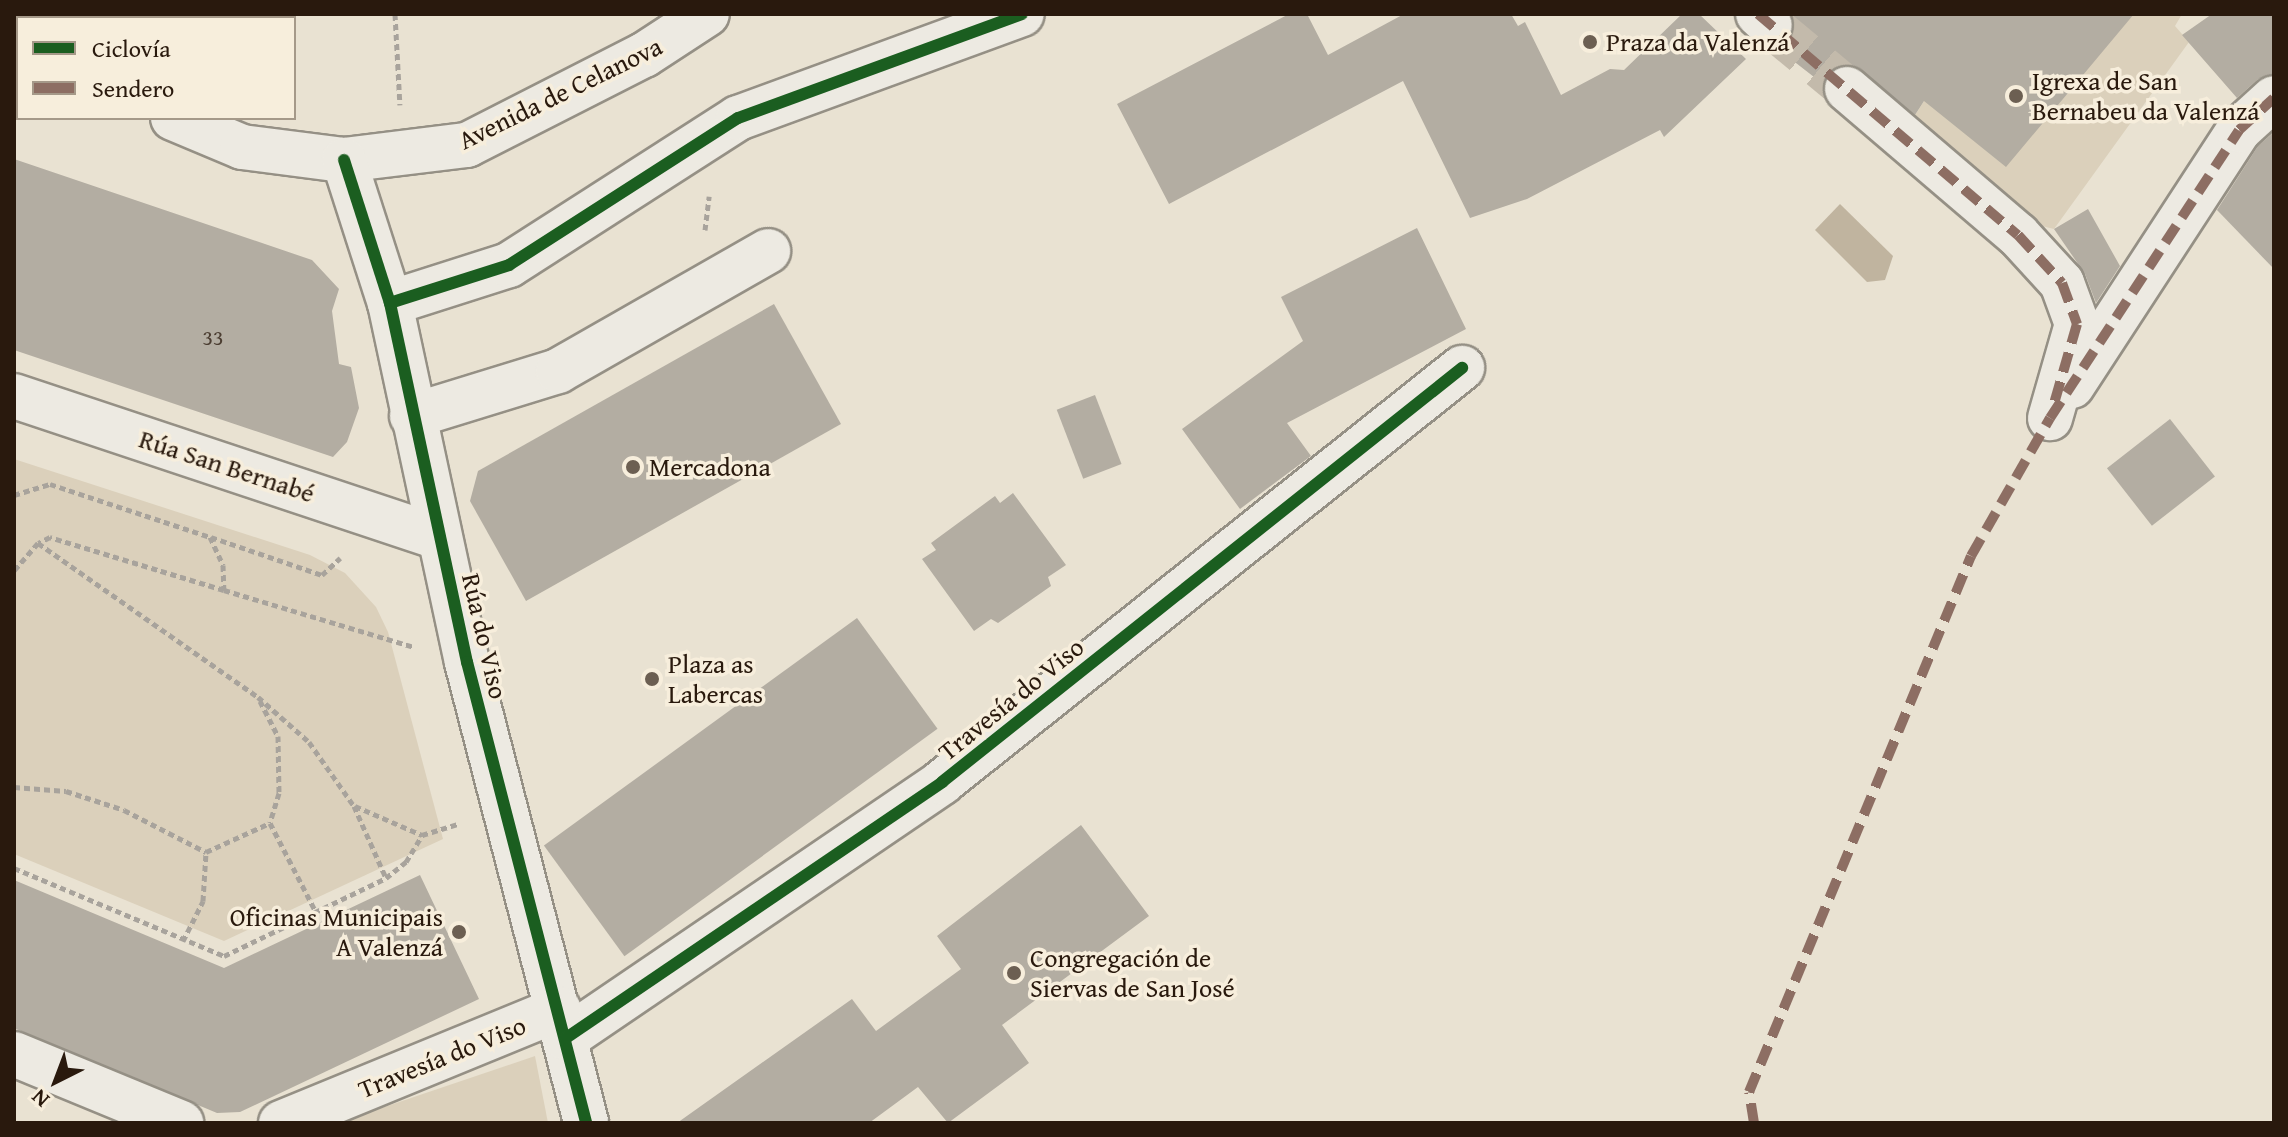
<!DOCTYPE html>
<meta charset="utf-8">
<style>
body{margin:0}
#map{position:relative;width:2288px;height:1137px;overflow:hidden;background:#e9e2d2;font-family:"Gentium Book Plus",serif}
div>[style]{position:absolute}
.green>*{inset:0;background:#dbd0bb}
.water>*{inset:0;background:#c0b49f}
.building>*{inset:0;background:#b3ada2;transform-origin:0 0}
.minor-tunnel>*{height:44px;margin-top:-22px;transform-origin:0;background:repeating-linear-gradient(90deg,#c3baab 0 44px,transparent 0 66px)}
.path>*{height:5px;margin-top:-2.5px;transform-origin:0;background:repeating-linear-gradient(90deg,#a8a39c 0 6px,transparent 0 10px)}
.roads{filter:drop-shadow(2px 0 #959085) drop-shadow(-2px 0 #959085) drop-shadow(0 2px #959085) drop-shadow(0 -2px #959085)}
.minor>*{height:44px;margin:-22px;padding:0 22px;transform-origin:22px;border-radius:22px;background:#edeae2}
.quiet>*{height:10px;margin-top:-5px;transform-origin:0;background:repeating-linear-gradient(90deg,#8d6e63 0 20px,transparent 0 30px)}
.cycleway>*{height:12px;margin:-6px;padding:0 6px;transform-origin:6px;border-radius:6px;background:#1b5e20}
.dots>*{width:22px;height:22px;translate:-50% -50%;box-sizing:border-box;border:4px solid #f7eedc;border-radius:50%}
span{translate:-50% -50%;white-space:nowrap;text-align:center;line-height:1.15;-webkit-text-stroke:7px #f7eedc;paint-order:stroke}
.number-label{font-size:22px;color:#4c3e32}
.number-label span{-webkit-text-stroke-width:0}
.poi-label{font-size:26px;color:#29190d}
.left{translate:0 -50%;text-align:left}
.right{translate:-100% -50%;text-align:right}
.street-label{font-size:26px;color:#29190d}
.frame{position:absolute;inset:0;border:16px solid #29190d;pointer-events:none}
.legend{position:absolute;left:16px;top:16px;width:280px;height:104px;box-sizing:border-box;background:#f7eedc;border:2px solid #a59989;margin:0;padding:10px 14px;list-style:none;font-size:24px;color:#29190d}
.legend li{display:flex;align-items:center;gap:16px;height:40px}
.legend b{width:40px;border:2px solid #a59989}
.north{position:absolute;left:16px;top:1041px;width:80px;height:80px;-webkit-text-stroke:6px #f7eedc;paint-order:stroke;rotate:222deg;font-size:22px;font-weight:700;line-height:32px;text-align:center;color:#29190d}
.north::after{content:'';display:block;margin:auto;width:28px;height:36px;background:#29190d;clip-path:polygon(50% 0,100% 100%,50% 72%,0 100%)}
</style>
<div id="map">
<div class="green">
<i style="clip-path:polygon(1980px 14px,2182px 14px,2175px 26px,2189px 42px,2054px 229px,2034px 224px,1910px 123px)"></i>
<i style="clip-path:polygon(14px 459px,310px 555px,345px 573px,376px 607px,388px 632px,443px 839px,224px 941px,14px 854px)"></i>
<i style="clip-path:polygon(535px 1056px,548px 1123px,337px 1123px)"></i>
</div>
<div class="water">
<i style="clip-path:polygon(1840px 204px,1893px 256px,1885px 280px,1867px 282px,1815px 230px)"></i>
</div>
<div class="building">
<i style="clip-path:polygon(1289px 14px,1307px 14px,1328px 55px,1404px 14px,1511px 14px,1518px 26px,1525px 22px,1561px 95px,1610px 69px,1624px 70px,1682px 14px,1699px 14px,1746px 59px,1664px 137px,1660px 130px,1527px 199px,1470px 218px,1403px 81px,1169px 204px,1117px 104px)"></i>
<i style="clip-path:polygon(1792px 14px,2134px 14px,2006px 167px,1924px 101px,1915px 115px,1852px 65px,1838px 66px,1823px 84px,1778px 49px,1794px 31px)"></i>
<i style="clip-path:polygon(2212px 14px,2274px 14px,2274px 74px,2258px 79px,2237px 98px,2182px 35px)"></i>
<i style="clip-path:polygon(2274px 132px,2274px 269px,2217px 210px,2258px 146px)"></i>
<i style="clip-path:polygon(14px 159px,312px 260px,339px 289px,332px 311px,339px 364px,351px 367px,359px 408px,347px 442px,333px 457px,14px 350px)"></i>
<i style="clip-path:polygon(2088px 209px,2120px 266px,2096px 303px,2085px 274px,2054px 229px)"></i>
<i style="clip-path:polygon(1417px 228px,1466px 329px,1287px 423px,1311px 456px,1240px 509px,1182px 429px,1303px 341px,1281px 297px)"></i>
<i style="clip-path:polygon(774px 304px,841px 424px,526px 601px,470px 501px,478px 471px)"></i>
<i style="left:1095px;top:395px;width:74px;height:41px;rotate:69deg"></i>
<i style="left:2170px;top:419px;width:73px;height:80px;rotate:52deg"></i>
<i style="clip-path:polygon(1013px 493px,1066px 565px,1048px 577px,1051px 586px,998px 623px,991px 619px,974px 631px,922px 559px,936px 550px,931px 543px,995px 496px,1000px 503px)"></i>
<i style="left:857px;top:618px;width:137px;height:387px;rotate:54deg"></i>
<i style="clip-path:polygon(1081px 825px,1149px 916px,1002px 1025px,1029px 1063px,948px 1123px,918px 1087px,869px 1123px,677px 1123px,852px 999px,876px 1031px,961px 969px,937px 936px)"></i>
<i style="clip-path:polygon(420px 875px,479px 999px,240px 1112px,217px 1113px,14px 1028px,14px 880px,224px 968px)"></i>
</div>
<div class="minor-tunnel">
<i style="left:1770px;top:25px;width:100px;rotate:39.7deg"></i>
</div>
<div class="path">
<i style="left:395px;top:14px;width:91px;rotate:86.9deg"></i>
<i style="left:705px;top:230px;width:34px;rotate:-83deg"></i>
<i style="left:14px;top:495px;width:38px;rotate:-17deg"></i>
<i style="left:50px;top:484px;width:169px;rotate:18.3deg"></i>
<i style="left:210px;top:537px;width:31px;rotate:65deg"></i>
<i style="left:223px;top:565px;width:25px;rotate:88deg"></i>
<i style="left:224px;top:590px;width:182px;rotate:-163.1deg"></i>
<i style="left:50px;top:537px;width:13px;rotate:153deg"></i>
<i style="left:38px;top:543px;width:37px;rotate:131deg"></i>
<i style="left:211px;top:537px;width:117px;rotate:18.9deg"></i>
<i style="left:322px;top:575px;width:25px;rotate:-43deg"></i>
<i style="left:38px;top:543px;width:269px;rotate:35deg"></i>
<i style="left:258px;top:697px;width:68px;rotate:41.4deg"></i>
<i style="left:309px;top:742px;width:78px;rotate:54.9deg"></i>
<i style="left:354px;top:806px;width:79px;rotate:66deg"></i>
<i style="left:224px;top:590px;width:198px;rotate:16.7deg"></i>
<i style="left:260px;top:701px;width:39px;rotate:63deg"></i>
<i style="left:278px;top:736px;width:57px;rotate:89deg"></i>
<i style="left:279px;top:793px;width:31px;rotate:107deg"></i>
<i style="left:14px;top:787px;width:52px;rotate:4.4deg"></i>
<i style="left:66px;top:791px;width:61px;rotate:18.1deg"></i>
<i style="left:124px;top:810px;width:92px;rotate:27.1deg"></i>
<i style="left:206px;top:852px;width:70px;rotate:-24.4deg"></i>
<i style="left:270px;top:823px;width:100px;rotate:62.7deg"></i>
<i style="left:355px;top:806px;width:73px;rotate:23.4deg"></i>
<i style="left:422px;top:835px;width:37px;rotate:-17deg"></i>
<i style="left:14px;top:868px;width:228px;rotate:22.7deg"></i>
<i style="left:224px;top:956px;width:180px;rotate:-25.7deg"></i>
<i style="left:386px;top:878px;width:26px;rotate:-39deg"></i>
<i style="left:406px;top:862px;width:31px;rotate:-59deg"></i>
<i style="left:183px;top:941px;width:45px;rotate:-63.4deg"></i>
<i style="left:203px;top:901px;width:49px;rotate:-86.5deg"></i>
</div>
<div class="roads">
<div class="minor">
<i style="left:1758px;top:14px;width:16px;rotate:43deg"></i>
<i style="left:14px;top:50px;width:4px;rotate:27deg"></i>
<i style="left:1847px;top:89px;width:225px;rotate:40.5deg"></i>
<i style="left:2018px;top:235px;width:65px;rotate:47.5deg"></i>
<i style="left:2062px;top:283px;width:44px;rotate:69.9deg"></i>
<i style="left:2077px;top:324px;width:98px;rotate:106deg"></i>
<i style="left:173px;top:118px;width:75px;rotate:22.8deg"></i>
<i style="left:242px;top:147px;width:103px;rotate:7.3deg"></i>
<i style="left:344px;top:160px;width:124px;rotate:-7deg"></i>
<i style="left:467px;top:145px;width:199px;rotate:-27deg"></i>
<i style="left:644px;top:55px;width:75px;rotate:-33.1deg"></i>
<i style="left:344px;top:160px;width:150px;rotate:72.2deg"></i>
<i style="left:390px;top:303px;width:367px;rotate:77.9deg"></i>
<i style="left:467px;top:662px;width:476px;rotate:75.5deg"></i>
<i style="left:390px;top:303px;width:125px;rotate:-17.7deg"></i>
<i style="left:509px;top:265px;width:272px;rotate:-32.7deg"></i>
<i style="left:738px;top:118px;width:302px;rotate:-20.1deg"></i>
<i style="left:2072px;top:386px;width:306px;rotate:-56.9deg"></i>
<i style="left:2239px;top:130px;width:47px;rotate:-42.4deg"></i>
<i style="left:14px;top:396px;width:448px;rotate:18.4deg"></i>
<i style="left:412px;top:416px;width:153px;rotate:-17.1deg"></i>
<i style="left:558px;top:371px;width:242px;rotate:-29.7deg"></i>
<i style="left:566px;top:1038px;width:455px;rotate:-34.2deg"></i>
<i style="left:942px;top:782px;width:665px;rotate:-38.53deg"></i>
<i style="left:14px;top:1054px;width:181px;rotate:22.4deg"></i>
<i style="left:281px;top:1123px;width:300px;rotate:-22.3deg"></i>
</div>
</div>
<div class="quiet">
<i style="left:1758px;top:14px;width:341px;rotate:40.4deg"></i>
<i style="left:2018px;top:235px;width:65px;rotate:47.5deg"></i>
<i style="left:2062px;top:283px;width:44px;rotate:69.9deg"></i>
<i style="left:2077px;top:324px;width:86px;rotate:106.1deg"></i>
<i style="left:1754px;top:1123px;width:31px;rotate:-99deg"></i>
<i style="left:1749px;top:1092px;width:580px;rotate:-67.5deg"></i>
<i style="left:1971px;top:556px;width:159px;rotate:-60.2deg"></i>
<i style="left:2050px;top:418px;width:344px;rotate:-56.7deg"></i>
<i style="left:2239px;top:130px;width:47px;rotate:-42.4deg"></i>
</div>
<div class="cycleway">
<i style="left:344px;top:160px;width:150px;rotate:72.2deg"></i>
<i style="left:390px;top:303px;width:367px;rotate:77.9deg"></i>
<i style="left:467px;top:662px;width:476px;rotate:75.5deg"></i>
<i style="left:390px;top:303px;width:125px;rotate:-17.7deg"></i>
<i style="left:509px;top:265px;width:272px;rotate:-32.7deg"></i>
<i style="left:738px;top:118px;width:302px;rotate:-20.1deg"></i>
<i style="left:566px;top:1038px;width:455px;rotate:-34.2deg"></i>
<i style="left:942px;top:782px;width:665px;rotate:-38.53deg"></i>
</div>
<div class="dots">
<i style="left:1590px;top:42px;background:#6c5f52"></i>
<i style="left:2016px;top:96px;background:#6c5f52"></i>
<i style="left:633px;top:467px;background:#6c5f52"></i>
<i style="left:652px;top:679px;background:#6c5f52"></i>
<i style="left:459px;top:932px;background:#6c5f52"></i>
<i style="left:1014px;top:973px;background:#6c5f52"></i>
</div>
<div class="number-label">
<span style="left:213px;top:338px">33</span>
</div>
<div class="poi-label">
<span class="left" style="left:1606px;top:42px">Praza da Valenzá</span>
<span class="left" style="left:2032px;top:96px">Igrexa de San<br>Bernabeu da Valenzá</span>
<span class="left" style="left:649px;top:467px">Mercadona</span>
<span class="left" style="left:668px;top:679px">Plaza as<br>Labercas</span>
<span class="right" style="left:443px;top:932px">Oficinas Municipais<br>A Valenzá</span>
<span class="left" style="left:1030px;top:973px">Congregación de<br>Siervas de San José</span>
</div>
<div class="street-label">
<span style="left:560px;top:93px;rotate:-26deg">Avenida de Celanova</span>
<span style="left:227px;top:466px;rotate:18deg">Rúa San Bernabé</span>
<span style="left:485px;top:636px;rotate:77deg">Rúa do Viso</span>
<span style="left:1011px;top:699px;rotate:-39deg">Travesía do Viso</span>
<span style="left:442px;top:1057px;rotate:-22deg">Travesía do Viso</span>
</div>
<div class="frame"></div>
<ul class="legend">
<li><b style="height:10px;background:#1b5e20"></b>Ciclovía</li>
<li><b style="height:10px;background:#8d6e63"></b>Sendero</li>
</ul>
<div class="north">N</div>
</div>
